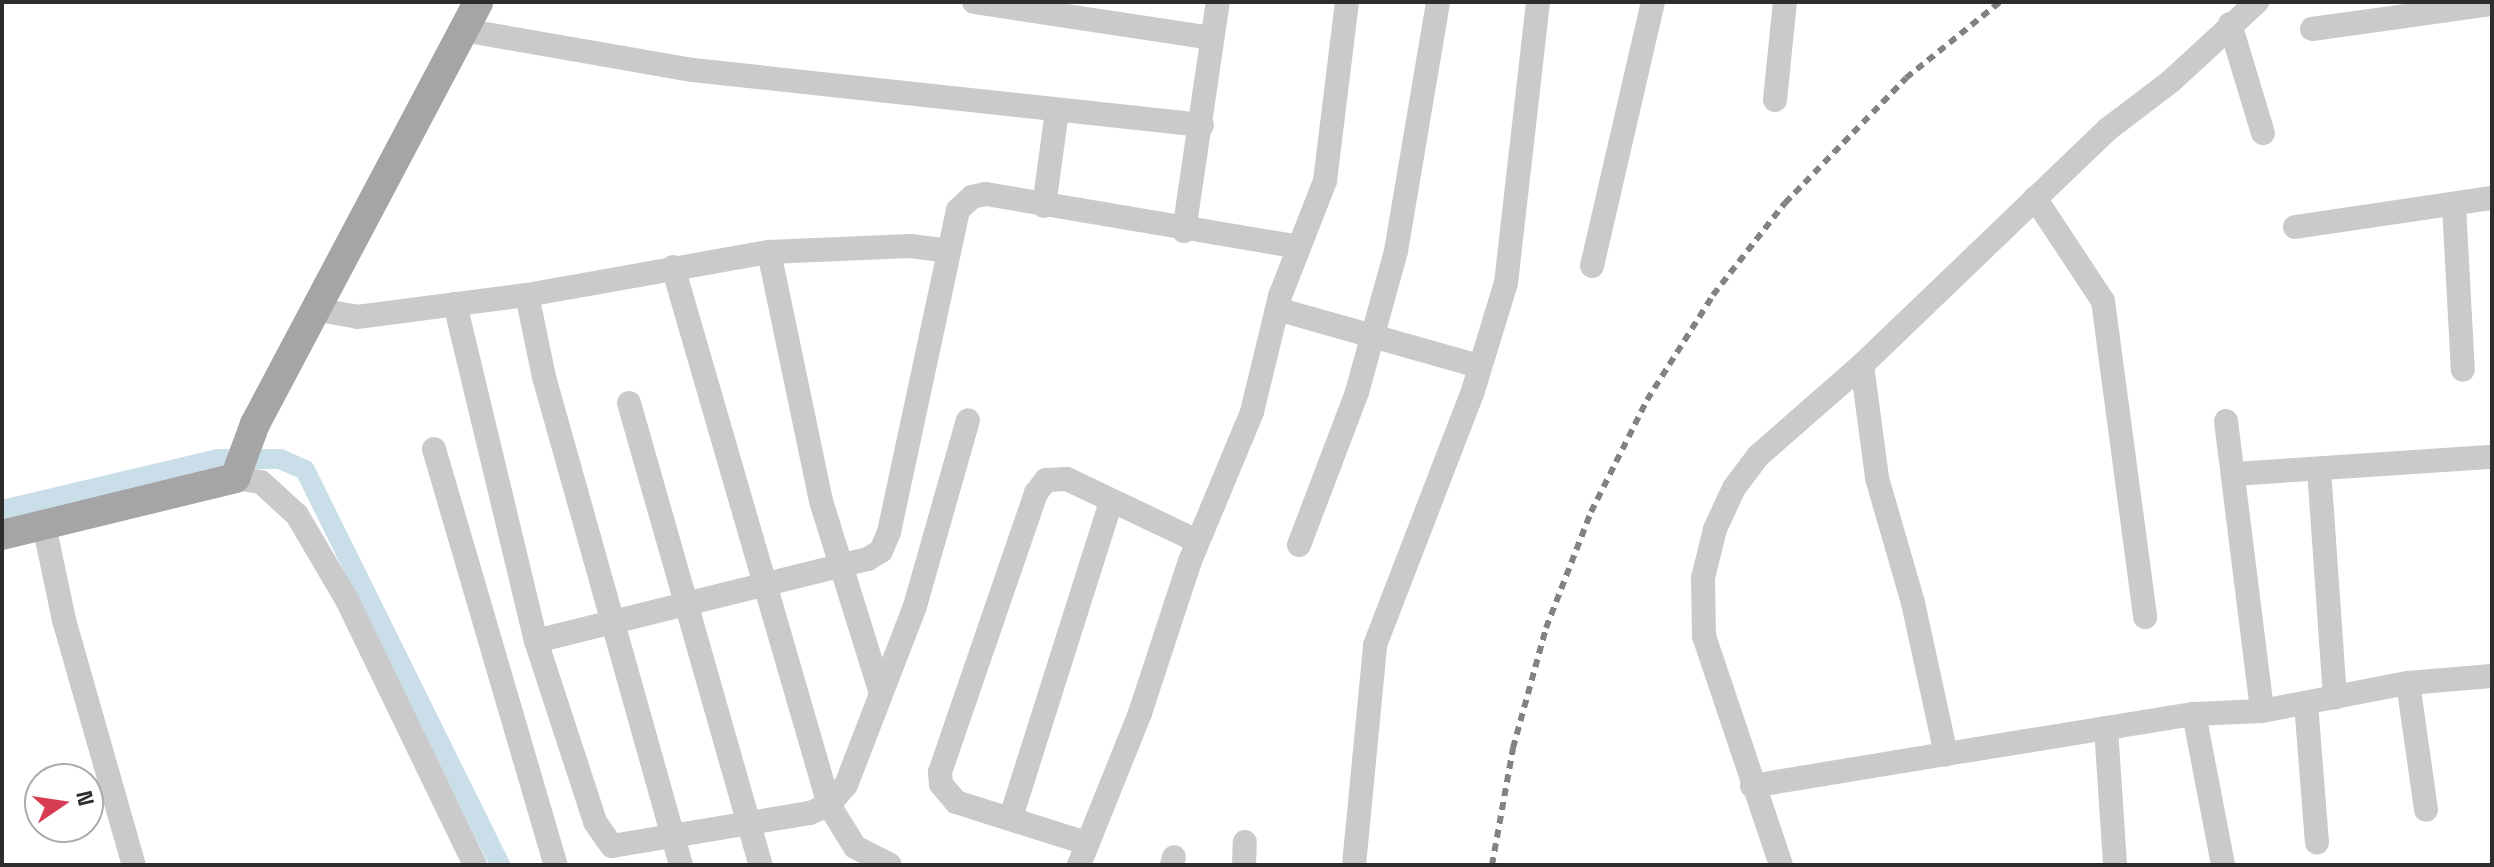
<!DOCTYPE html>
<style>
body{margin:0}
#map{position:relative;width:2494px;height:867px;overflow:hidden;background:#fff;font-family:"Space Grotesk",sans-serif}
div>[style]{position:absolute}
.canal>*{height:20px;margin:-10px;padding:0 10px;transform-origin:10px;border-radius:10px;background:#c9dee8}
.minor>*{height:24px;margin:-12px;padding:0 12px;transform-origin:12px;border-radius:12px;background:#cacaca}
.major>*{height:30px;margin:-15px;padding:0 15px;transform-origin:15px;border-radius:15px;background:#a5a5a5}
.rail>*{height:6px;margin-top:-3px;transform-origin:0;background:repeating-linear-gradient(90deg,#828282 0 8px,transparent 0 14px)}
span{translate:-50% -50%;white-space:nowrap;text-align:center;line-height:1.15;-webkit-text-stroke:8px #fff;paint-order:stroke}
.frame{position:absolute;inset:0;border:4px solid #2d2d2d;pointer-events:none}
.north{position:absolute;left:24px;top:763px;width:80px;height:80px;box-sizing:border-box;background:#fff;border:2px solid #ababab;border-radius:50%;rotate:77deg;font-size:22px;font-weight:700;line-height:32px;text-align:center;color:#2d2d2d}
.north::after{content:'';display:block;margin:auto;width:28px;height:36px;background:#d83c52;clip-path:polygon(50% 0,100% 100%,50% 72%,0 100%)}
</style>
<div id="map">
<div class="canal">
<i style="left:2px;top:510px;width:222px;rotate:-13.3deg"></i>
<i style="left:218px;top:459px;width:62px"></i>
<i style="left:280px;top:459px;width:27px;rotate:24deg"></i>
<i style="left:305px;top:470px;width:441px;rotate:63.7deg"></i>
</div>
<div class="minor">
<i style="left:974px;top:2px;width:240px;rotate:8.6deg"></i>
<i style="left:2257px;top:2px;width:118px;rotate:137.4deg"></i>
<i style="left:2170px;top:82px;width:78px;rotate:142.8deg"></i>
<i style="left:2108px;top:129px;width:341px;rotate:136.2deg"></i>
<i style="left:1862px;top:365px;width:114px;rotate:82.4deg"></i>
<i style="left:1877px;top:478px;width:130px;rotate:73.9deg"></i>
<i style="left:1913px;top:603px;width:155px;rotate:77.7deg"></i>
<i style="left:1946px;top:754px;width:251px;rotate:-9.2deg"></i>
<i style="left:2194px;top:714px;width:68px;rotate:-2.5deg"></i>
<i style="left:2262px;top:711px;width:149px;rotate:-10.9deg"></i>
<i style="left:2408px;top:683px;width:84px;rotate:-4.8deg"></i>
<i style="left:2230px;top:24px;width:114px;rotate:73.2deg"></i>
<i style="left:2312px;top:29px;width:182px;rotate:-7.9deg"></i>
<i style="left:463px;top:30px;width:233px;rotate:9.9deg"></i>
<i style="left:693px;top:70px;width:512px;rotate:6.17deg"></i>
<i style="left:1775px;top:100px;width:99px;rotate:-84.2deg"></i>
<i style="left:2035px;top:198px;width:123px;rotate:56.6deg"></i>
<i style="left:2103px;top:301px;width:319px;rotate:82.4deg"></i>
<i style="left:1044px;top:206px;width:96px;rotate:-82.2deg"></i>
<i style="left:2454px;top:206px;width:164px;rotate:86.9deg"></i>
<i style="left:2295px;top:227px;width:199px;rotate:-8.4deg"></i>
<i style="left:1184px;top:231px;width:232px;rotate:-81.6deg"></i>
<i style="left:769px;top:252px;width:254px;rotate:78.2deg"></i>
<i style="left:821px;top:501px;width:199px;rotate:72.7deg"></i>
<i style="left:1592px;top:266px;width:271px;rotate:-77deg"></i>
<i style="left:673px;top:267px;width:560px;rotate:73.83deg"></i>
<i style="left:829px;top:805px;width:49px;rotate:58.2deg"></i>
<i style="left:855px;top:847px;width:39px;rotate:27deg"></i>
<i style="left:527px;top:295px;width:84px;rotate:78.3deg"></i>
<i style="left:544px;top:377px;width:507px;rotate:74.32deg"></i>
<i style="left:455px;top:304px;width:347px;rotate:76.5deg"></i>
<i style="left:536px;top:641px;width:190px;rotate:71.9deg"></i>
<i style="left:595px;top:822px;width:29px;rotate:55deg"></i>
<i style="left:612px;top:846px;width:201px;rotate:-9.5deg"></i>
<i style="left:810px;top:813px;width:21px;rotate:-23deg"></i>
<i style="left:829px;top:805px;width:26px;rotate:-50deg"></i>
<i style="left:846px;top:785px;width:192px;rotate:-68.9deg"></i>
<i style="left:915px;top:606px;width:193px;rotate:-74.1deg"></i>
<i style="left:1277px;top:309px;width:209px;rotate:15.8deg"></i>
<i style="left:319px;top:310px;width:39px;rotate:10deg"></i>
<i style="left:357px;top:317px;width:171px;rotate:-7.4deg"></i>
<i style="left:527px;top:295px;width:246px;rotate:-10.1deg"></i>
<i style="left:769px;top:252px;width:141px;rotate:-2.4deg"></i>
<i style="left:910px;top:246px;width:39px;rotate:7deg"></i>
<i style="left:629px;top:403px;width:480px;rotate:74.1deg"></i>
<i style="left:2226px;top:421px;width:292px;rotate:82.9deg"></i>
<i style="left:434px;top:449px;width:434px;rotate:73.7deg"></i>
<i style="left:2319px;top:469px;width:229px;rotate:86deg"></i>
<i style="left:2234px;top:474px;width:259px;rotate:-3.8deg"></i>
<i style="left:235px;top:478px;width:26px;rotate:9deg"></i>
<i style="left:261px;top:482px;width:49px;rotate:42.5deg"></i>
<i style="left:297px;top:515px;width:99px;rotate:59.5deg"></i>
<i style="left:347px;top:600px;width:294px;rotate:64.2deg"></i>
<i style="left:44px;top:525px;width:97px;rotate:78.1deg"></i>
<i style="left:64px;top:620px;width:255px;rotate:74.1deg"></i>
<i style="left:1299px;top:545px;width:164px;rotate:-69.2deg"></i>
<i style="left:1357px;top:392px;width:146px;rotate:-74.5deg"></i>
<i style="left:1396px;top:251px;width:253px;rotate:-80.4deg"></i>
<i style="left:536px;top:641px;width:342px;rotate:-13.9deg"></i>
<i style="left:868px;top:559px;width:15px;rotate:-32deg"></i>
<i style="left:881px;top:551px;width:21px;rotate:-67deg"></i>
<i style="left:889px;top:532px;width:329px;rotate:-77.9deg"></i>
<i style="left:958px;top:210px;width:19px;rotate:-43deg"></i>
<i style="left:972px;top:197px;width:14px;rotate:-12deg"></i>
<i style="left:986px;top:194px;width:316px;rotate:9.6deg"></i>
<i style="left:2408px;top:683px;width:128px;rotate:81.9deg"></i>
<i style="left:2306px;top:703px;width:140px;rotate:85.5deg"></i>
<i style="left:2194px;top:714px;width:154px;rotate:79.1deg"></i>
<i style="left:2106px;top:728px;width:137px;rotate:86.2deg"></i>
<i style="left:1752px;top:786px;width:197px;rotate:-9.4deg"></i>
<i style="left:1011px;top:817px;width:330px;rotate:-72.4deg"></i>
<i style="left:1086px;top:843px;width:136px;rotate:-162.5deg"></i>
<i style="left:956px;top:802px;width:23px;rotate:-130deg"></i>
<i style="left:941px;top:784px;width:12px;rotate:-95deg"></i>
<i style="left:940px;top:772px;width:295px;rotate:-71deg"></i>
<i style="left:1036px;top:493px;width:16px;rotate:-52deg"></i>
<i style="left:1046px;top:480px;width:21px;rotate:-3deg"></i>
<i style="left:1067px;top:479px;width:144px;rotate:25.5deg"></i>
<i style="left:1079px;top:865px;width:164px;rotate:-68.1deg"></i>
<i style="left:1140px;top:713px;width:160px;rotate:-71.8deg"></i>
<i style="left:1190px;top:561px;width:161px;rotate:-67.4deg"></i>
<i style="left:1252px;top:412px;width:119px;rotate:-76.4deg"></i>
<i style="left:1280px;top:296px;width:123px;rotate:-68.6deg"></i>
<i style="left:1325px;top:181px;width:180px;rotate:-83deg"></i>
<i style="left:1172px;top:865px;width:8px;rotate:-76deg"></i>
<i style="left:1244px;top:865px;width:23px;rotate:-88deg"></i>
<i style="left:1354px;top:865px;width:221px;rotate:-84.5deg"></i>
<i style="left:1375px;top:645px;width:269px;rotate:-68.9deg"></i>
<i style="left:1472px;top:394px;width:116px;rotate:-73deg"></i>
<i style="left:1506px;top:283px;width:283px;rotate:-83.5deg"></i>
<i style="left:1781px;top:865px;width:242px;rotate:-108.6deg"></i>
<i style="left:1704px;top:636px;width:58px;rotate:-91deg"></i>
<i style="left:1703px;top:578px;width:50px;rotate:-76.2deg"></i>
<i style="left:1715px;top:529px;width:45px;rotate:-65.1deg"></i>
<i style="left:1734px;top:488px;width:40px;rotate:-53deg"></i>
<i style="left:1758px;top:456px;width:138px;rotate:-41.2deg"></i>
</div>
<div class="major">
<i style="left:2px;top:535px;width:240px;rotate:-13.7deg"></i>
<i style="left:235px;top:478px;width:58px;rotate:-69.7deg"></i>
<i style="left:255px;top:424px;width:477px;rotate:-62.1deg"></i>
</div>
<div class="rail">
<i style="left:1492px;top:865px;width:119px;rotate:-79.8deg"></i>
<i style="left:1513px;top:748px;width:124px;rotate:-74.6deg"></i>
<i style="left:1546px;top:628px;width:124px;rotate:-68.8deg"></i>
<i style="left:1591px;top:512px;width:125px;rotate:-63.4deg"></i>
<i style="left:1647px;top:400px;width:124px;rotate:-57.8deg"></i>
<i style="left:1713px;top:295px;width:117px;rotate:-52deg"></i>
<i style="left:1785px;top:203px;width:174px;rotate:-45.9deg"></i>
<i style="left:1906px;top:78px;width:121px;rotate:-39deg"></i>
</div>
<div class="frame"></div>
<div class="north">N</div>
</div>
